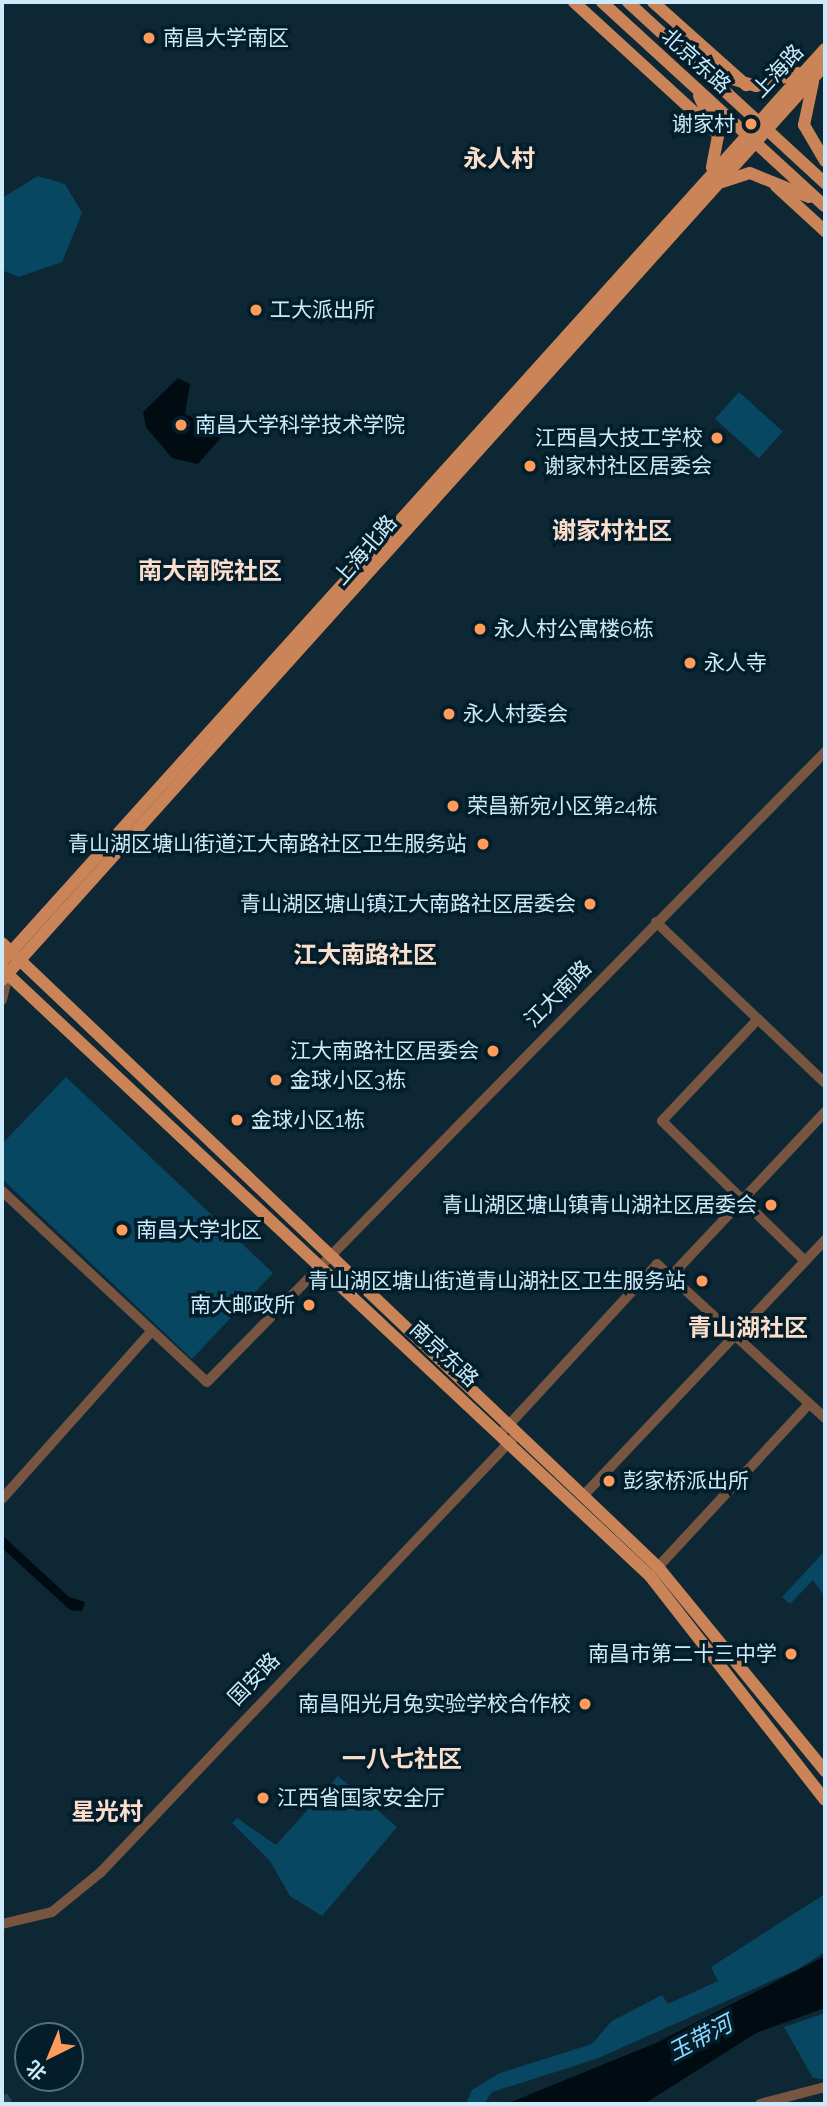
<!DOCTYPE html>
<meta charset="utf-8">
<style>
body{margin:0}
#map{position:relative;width:827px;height:2106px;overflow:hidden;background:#0d2834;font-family:Raleway,"Noto Sans SC",sans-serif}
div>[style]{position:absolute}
.green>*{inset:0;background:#084761;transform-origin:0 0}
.water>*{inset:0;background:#010b12}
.major-tunnel>*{height:12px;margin-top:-6px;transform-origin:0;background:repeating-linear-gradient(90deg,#2a4552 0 12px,transparent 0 18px)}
.minor>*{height:10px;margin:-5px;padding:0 5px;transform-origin:5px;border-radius:5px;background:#775540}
.major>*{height:12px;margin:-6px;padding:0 6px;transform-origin:6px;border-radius:6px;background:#ca8458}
.dots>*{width:19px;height:19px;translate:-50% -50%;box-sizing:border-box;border:4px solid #031e2a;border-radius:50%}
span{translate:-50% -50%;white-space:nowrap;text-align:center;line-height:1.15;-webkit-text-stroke:7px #031e2a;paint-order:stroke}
.poi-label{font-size:21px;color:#cbebfc}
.left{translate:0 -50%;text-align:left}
.right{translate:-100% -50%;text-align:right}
.street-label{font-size:21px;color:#cbebfc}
.water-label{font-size:23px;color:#8bd7fd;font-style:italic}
.quarter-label{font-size:24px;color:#fbddcc;font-weight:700}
.frame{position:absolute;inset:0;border:4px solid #cbebfc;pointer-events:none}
.north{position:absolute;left:14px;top:2022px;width:70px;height:70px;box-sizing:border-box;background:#031e2a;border:2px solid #53707e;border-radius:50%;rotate:223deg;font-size:19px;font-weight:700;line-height:28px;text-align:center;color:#cbebfc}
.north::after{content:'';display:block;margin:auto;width:24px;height:32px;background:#ff9b5b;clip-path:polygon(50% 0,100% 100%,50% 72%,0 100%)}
</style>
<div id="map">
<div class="green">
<i style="clip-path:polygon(38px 176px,65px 184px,82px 213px,62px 262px,19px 277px,2px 270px,2px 198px)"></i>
<i style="left:739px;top:392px;width:59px;height:36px;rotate:42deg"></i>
<i style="clip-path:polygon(66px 1077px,273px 1273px,192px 1359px,2px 1179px,2px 1144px)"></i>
<i style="clip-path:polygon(825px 1551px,825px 1597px,813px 1580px,790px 1604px,782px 1597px)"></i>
<i style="clip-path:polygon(338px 1776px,397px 1827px,322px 1916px,290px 1896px,270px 1861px,232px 1823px,237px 1818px,276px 1845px)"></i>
<i style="clip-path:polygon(825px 1894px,825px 1952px,798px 1969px,596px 2059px,492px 2092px,484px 2104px,466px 2104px,472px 2090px,500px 2073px,592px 2044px,612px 2021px,662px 1995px,668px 2004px,718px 1981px,711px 1967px)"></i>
<i style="clip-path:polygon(825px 2013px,825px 2079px,823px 2079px,813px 2078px,784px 2027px)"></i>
</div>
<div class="water">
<i style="clip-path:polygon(178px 378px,190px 384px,185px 414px,225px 433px,198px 464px,172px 458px,146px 427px,143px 412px)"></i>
<i style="clip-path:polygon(2px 1535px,69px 1597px,85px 1602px,82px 1611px,70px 1610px,2px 1548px)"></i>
<i style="clip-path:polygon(825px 1956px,825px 2008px,756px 2033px,644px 2104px,506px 2104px,656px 2043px)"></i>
</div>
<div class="major-tunnel">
<i style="left:2px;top:2097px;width:9px;rotate:54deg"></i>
</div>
<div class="minor">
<i style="left:656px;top:922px;width:233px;rotate:43.6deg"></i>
<i style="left:2px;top:1000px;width:27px;rotate:-77deg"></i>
<i style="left:758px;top:1019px;width:140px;rotate:133.3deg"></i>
<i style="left:662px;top:1121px;width:200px;rotate:44.4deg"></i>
<i style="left:2px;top:1191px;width:280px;rotate:43deg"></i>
<i style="left:207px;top:1382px;width:883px;rotate:-45.55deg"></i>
<i style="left:671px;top:1276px;width:225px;rotate:-46.8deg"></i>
<i style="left:505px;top:1429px;width:224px;rotate:-47.3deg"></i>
<i style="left:657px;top:1264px;width:228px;rotate:42.5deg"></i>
<i style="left:584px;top:1495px;width:351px;rotate:-46.6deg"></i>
<i style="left:2px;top:1499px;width:224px;rotate:-48.3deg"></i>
<i style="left:658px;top:1567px;width:222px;rotate:-47.2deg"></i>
<i style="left:2px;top:1924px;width:51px;rotate:-13.5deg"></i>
<i style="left:52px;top:1912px;width:63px;rotate:-39.2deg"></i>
<i style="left:101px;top:1872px;width:605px;rotate:-46.47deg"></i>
<i style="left:760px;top:2104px;width:67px;rotate:-14.7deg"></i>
</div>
<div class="major">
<i style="left:574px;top:2px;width:193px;rotate:42.5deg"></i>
<i style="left:602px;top:2px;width:302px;rotate:42.5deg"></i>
<i style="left:628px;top:2px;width:268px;rotate:42.6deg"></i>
<i style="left:653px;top:2px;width:125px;rotate:41.7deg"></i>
<i style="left:712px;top:73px;width:46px;rotate:16.5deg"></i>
<i style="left:756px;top:86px;width:44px;rotate:-17.2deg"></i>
<i style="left:813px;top:82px;width:44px;rotate:101.8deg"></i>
<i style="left:804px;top:125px;width:42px;rotate:59.7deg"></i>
<i style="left:699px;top:96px;width:44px;rotate:64.6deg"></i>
<i style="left:718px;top:136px;width:32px;rotate:101deg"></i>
<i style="left:722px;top:182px;width:29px;rotate:-18deg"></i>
<i style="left:750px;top:173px;width:64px;rotate:22.1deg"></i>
<i style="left:776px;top:186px;width:67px;rotate:42.6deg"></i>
<i style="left:2px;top:943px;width:905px;rotate:43.57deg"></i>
<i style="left:658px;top:1567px;width:264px;rotate:50.7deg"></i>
<i style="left:2px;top:962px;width:1229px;rotate:-47.97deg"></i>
<i style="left:2px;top:969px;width:888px;rotate:43.13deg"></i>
<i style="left:650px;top:1576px;width:284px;rotate:52deg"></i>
<i style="left:2px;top:980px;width:1231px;rotate:-48.03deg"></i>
</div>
<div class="dots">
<i style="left:149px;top:38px;background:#ff9b5b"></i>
<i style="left:751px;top:124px;background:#ff9b5b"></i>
<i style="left:256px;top:310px;background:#ff9b5b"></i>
<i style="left:181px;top:425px;background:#ff9b5b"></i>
<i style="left:717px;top:438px;background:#ff9b5b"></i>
<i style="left:530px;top:466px;background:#ff9b5b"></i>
<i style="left:480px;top:629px;background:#ff9b5b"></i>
<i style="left:690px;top:663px;background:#ff9b5b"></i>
<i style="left:449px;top:714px;background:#ff9b5b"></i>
<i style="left:453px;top:806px;background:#ff9b5b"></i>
<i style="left:483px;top:844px;background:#ff9b5b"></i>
<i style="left:590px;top:904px;background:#ff9b5b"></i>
<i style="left:493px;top:1051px;background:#ff9b5b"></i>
<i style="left:276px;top:1080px;background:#ff9b5b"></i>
<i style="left:237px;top:1120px;background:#ff9b5b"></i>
<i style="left:771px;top:1205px;background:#ff9b5b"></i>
<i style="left:122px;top:1230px;background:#ff9b5b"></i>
<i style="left:702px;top:1281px;background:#ff9b5b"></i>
<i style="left:309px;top:1305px;background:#ff9b5b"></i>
<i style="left:609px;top:1481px;background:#ff9b5b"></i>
<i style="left:791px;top:1654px;background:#ff9b5b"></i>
<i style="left:585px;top:1704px;background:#ff9b5b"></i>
<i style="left:263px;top:1798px;background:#ff9b5b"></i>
</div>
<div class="poi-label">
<span class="left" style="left:163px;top:38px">南昌大学南区</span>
<span class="right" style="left:735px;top:124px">谢家村</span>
<span class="left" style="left:270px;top:310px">工大派出所</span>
<span class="left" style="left:195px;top:425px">南昌大学科学技术学院</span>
<span class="right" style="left:703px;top:438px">江西昌大技工学校</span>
<span class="left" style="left:544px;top:466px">谢家村社区居委会</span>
<span class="left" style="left:494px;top:629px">永人村公寓楼6栋</span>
<span class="left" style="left:704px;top:663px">永人寺</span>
<span class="left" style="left:463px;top:714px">永人村委会</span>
<span class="left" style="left:467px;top:806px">荣昌新宛小区第24栋</span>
<span class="right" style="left:467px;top:844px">青山湖区塘山街道江大南路社区卫生服务站</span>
<span class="right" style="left:576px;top:904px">青山湖区塘山镇江大南路社区居委会</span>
<span class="right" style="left:479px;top:1051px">江大南路社区居委会</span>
<span class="left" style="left:290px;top:1080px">金球小区3栋</span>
<span class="left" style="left:251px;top:1120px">金球小区1栋</span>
<span class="right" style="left:757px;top:1205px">青山湖区塘山镇青山湖社区居委会</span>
<span class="left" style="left:136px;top:1230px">南昌大学北区</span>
<span class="right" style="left:686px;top:1281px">青山湖区塘山街道青山湖社区卫生服务站</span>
<span class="right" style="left:295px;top:1305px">南大邮政所</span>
<span class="left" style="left:623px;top:1481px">彭家桥派出所</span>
<span class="right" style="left:777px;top:1654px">南昌市第二十三中学</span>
<span class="right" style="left:571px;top:1704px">南昌阳光月兔实验学校合作校</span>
<span class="left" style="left:277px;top:1798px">江西省国家安全厅</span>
</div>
<div class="street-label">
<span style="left:696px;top:61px;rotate:42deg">北京东路</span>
<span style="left:778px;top:71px;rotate:-47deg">上海路</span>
<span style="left:365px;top:550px;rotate:-49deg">上海北路</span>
<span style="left:558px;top:994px;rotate:-45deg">江大南路</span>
<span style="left:444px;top:1354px;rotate:43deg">南京东路</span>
<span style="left:254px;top:1679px;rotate:-46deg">国安路</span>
</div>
<div class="water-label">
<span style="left:700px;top:2038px;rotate:-28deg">玉带河</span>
</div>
<div class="quarter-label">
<span style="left:499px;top:159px">永人村</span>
<span style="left:612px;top:531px">谢家村社区</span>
<span style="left:210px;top:571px">南大南院社区</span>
<span style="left:365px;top:955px">江大南路社区</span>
<span style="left:748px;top:1328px">青山湖社区</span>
<span style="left:402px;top:1759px">一八七社区</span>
<span style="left:107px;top:1812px">星光村</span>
</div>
<div class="frame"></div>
<div class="north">北</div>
</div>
